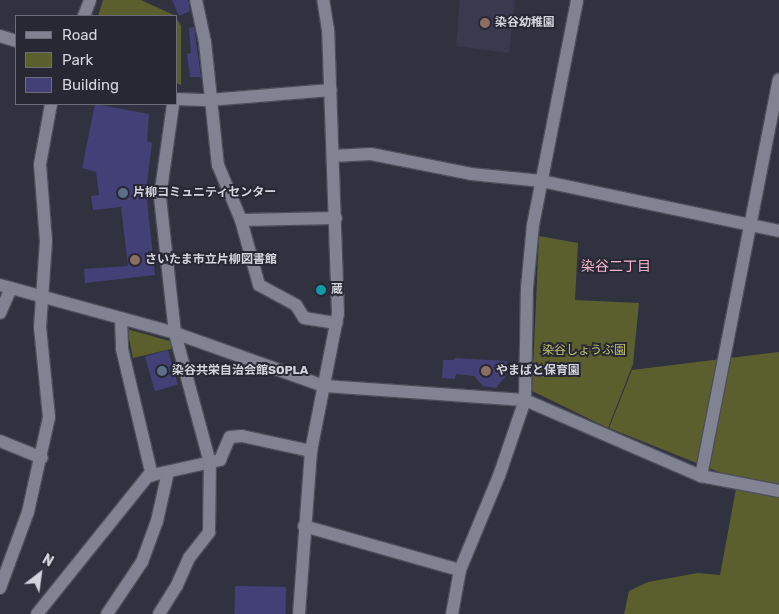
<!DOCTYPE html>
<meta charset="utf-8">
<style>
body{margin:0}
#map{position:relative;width:779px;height:614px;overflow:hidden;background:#313240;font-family:Rubik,"Noto Sans JP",sans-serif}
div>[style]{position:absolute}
.built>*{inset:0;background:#3a3a4e}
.green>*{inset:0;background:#5b5f2e}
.building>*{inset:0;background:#424076;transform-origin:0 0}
.roads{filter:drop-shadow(1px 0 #4d4e59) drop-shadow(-1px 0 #4d4e59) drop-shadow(0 1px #4d4e59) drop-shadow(0 -1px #4d4e59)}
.minor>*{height:12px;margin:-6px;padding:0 6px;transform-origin:6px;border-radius:6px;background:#818292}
.dots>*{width:14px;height:14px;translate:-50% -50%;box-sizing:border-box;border:2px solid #282835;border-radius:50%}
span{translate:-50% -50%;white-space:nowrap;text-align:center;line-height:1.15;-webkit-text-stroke:4px #282835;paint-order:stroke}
.poi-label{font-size:12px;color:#d3d4dd;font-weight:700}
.left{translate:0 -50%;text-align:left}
.park-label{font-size:12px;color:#c0c768}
.neighbourhood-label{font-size:14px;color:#f6b5ca}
.legend{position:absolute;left:15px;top:15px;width:162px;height:90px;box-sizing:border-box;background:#282835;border:1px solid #6c6d78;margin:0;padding:6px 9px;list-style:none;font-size:15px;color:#d3d4dd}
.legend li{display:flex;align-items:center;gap:10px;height:25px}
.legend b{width:25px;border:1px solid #6c6d78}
.north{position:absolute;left:15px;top:549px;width:50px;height:50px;-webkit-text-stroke:4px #282835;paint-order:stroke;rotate:30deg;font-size:14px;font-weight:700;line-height:20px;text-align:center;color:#d3d4dd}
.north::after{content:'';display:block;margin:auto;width:18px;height:22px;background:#d3d4dd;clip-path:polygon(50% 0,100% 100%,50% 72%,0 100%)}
</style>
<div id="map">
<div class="built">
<i style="clip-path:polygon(460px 0,515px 0,509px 53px,456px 46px)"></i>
</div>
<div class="green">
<i style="clip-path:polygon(103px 0,141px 0,176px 16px,98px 16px)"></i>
<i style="clip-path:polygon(176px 17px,181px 26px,181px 85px,176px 83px)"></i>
<i style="clip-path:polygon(539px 236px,578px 243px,575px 300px,639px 303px,633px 364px,608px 428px,532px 391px)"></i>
<i style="clip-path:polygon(127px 329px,173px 342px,175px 348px,133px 358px)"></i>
<i style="clip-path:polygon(779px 352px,779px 614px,624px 614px,629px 591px,648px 582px,698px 573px,720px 575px,736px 489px,719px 472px,609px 428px,632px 370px)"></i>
</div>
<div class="building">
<i style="clip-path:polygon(172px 0,188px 0,190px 11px,179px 16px)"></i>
<i style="clip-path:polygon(194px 27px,201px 77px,190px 77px,187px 54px,191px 53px,189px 28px)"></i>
<i style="clip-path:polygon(95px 104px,149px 114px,147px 141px,152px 143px,146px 191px,155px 275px,85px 283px,84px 269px,128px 266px,121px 207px,93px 210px,91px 196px,99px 195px,96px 172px,82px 168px)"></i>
<i style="left:168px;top:350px;width:36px;height:24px;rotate:74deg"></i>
<i style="clip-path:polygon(454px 358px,507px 361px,505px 377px,496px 388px,483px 386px,474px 376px,456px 374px,455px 379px,442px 378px,443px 360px,454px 360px)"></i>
<i style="left:235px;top:586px;width:51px;height:28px;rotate:1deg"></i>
</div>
<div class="roads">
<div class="minor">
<i style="left:196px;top:0;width:43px;rotate:77.9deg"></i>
<i style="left:205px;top:42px;width:124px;rotate:84deg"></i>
<i style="left:218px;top:165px;width:60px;rotate:67.3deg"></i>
<i style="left:241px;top:220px;width:67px;rotate:74.5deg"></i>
<i style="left:259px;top:285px;width:42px;rotate:28.4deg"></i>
<i style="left:296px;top:305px;width:15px;rotate:58deg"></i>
<i style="left:304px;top:318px;width:33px;rotate:9deg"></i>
<i style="left:84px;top:16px;width:17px;rotate:-69deg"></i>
<i style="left:0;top:36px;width:17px;rotate:17deg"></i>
<i style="left:176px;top:99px;width:33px;rotate:2deg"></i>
<i style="left:209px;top:100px;width:122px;rotate:-4.7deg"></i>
<i style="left:333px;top:156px;width:38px;rotate:-3deg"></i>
<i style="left:371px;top:154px;width:102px;rotate:11.3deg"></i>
<i style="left:471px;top:174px;width:71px;rotate:5.6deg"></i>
<i style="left:542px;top:181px;width:242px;rotate:11.9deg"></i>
<i style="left:241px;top:220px;width:95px;rotate:-1.2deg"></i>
<i style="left:0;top:285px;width:181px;rotate:15.3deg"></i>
<i style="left:175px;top:333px;width:158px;rotate:19.6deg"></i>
<i style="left:324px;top:386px;width:201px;rotate:4deg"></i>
<i style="left:525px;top:400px;width:192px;rotate:23.4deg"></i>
<i style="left:701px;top:476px;width:79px;rotate:10.9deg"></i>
<i style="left:0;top:313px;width:27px;rotate:-66deg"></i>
<i style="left:121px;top:318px;width:31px;rotate:88deg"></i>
<i style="left:122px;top:349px;width:130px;rotate:76.7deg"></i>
<i style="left:0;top:441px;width:45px;rotate:22deg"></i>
<i style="left:701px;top:476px;width:404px;rotate:-78.9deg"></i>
<i style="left:304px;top:526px;width:162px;rotate:15.8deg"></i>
<i style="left:0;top:588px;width:81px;rotate:-69.8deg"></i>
<i style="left:28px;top:512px;width:97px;rotate:-77.5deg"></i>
<i style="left:49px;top:417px;width:90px;rotate:-95.7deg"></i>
<i style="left:40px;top:327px;width:86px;rotate:-86deg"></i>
<i style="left:46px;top:241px;width:77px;rotate:-94.5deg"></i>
<i style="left:40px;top:164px;width:61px;rotate:-79.6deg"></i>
<i style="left:37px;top:614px;width:177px;rotate:-51.2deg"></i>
<i style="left:148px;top:476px;width:74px;rotate:-12.5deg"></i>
<i style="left:220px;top:460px;width:25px;rotate:-67deg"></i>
<i style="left:230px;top:437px;width:12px;rotate:-5deg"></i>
<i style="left:242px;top:436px;width:71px;rotate:12.3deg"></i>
<i style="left:107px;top:614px;width:63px;rotate:-56.1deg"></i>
<i style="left:142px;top:562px;width:44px;rotate:-69.9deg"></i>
<i style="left:157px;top:521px;width:50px;rotate:-77.3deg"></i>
<i style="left:159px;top:614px;width:34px;rotate:-58deg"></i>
<i style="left:177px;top:585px;width:30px;rotate:-66deg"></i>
<i style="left:189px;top:558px;width:33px;rotate:-52deg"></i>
<i style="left:209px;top:532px;width:69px;rotate:-89.2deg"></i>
<i style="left:210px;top:463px;width:135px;rotate:-105.1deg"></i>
<i style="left:175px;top:333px;width:137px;rotate:-96.3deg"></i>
<i style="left:160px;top:197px;width:94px;rotate:-82deg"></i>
<i style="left:299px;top:614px;width:163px;rotate:-85.8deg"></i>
<i style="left:311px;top:451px;width:141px;rotate:-78.9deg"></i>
<i style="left:338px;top:313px;width:283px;rotate:-92deg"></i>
<i style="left:328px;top:30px;width:30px;rotate:-99deg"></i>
<i style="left:452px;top:614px;width:45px;rotate:-79.7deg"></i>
<i style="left:460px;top:570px;width:102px;rotate:-67.5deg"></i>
<i style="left:499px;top:476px;width:80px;rotate:-71.1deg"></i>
<i style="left:525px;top:400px;width:112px;rotate:-89deg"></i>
<i style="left:527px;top:288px;width:63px;rotate:-84.6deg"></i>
<i style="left:533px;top:225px;width:229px;rotate:-78.9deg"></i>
</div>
</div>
<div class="dots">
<i style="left:485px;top:23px;background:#8d6e63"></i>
<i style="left:123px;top:193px;background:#5c6f8a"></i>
<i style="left:135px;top:260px;background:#8d6e63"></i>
<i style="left:321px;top:290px;background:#0f9aa8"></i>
<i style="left:162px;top:371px;background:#5c6f8a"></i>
<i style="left:486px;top:371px;background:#8d6e63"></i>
</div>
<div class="poi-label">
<span class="left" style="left:495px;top:23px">染谷幼稚園</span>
<span class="left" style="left:133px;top:193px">片柳コミュニティセンター</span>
<span class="left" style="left:145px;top:260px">さいたま市立片柳図書館</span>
<span class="left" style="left:331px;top:290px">蔵</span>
<span class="left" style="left:172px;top:371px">染谷共栄自治会館SOPLA</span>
<span class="left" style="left:496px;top:371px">やまばと保育園</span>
</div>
<div class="park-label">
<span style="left:584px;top:351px">染谷しょうぶ園</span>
</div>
<div class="neighbourhood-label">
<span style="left:616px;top:267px">染谷二丁目</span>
</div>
<ul class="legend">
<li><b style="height:6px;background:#818292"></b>Road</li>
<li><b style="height:14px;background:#5b5f2e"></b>Park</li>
<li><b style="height:14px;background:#424076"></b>Building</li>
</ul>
<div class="north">N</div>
</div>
